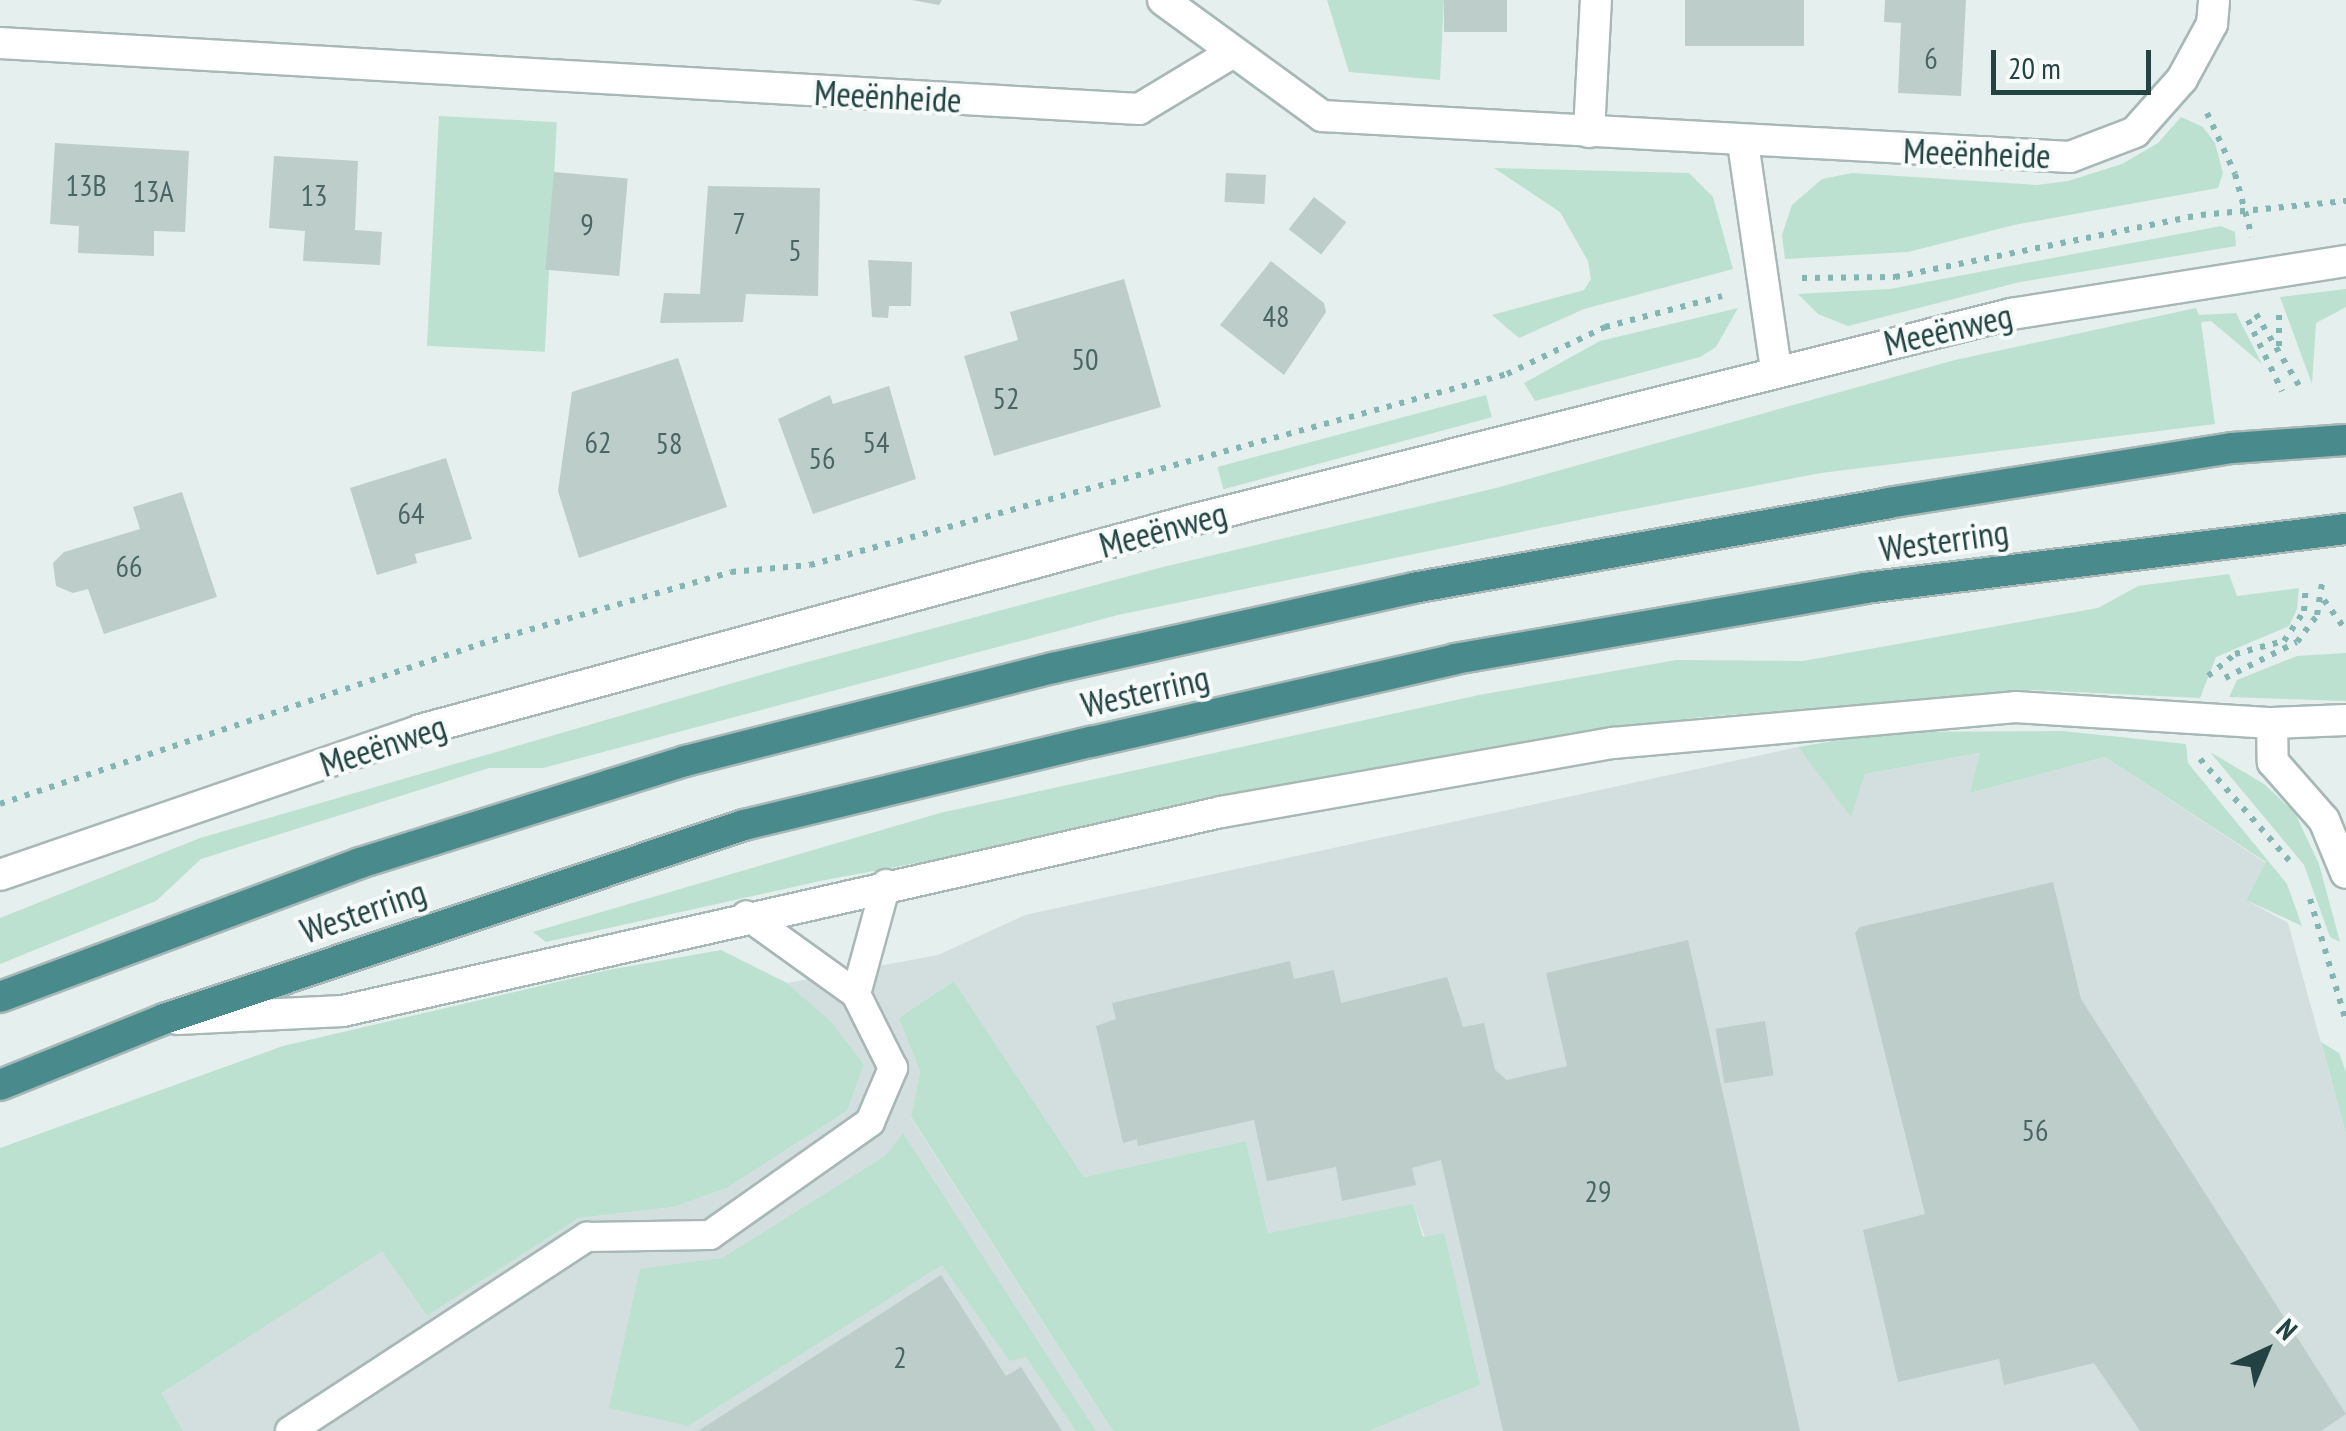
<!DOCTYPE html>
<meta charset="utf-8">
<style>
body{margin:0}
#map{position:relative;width:2346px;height:1431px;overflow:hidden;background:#e5efed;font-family:"PT Sans Narrow",sans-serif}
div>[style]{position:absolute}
.built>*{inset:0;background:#d3dfde}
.green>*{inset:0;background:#bde1d0;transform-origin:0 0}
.building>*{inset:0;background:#bdcdca;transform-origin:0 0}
.path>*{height:6px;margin-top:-3px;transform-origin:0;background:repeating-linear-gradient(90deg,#83b5b2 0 5px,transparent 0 13px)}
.roads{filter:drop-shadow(2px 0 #a7b8b6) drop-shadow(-2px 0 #a7b8b6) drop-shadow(0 2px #a7b8b6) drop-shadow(0 -2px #a7b8b6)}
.service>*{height:28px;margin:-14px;padding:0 14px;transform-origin:14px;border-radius:14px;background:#fff}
.minor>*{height:30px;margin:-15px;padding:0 15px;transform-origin:15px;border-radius:15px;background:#fff}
.trunk>*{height:30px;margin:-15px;padding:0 15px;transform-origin:15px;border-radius:15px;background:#498b8c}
span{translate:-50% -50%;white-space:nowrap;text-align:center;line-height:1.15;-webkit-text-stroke:8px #f6fbfa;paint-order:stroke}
.number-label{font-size:30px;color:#496664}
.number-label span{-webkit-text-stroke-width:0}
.street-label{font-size:35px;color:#224342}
.north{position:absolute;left:2216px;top:1301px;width:100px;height:100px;-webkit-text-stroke:8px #f6fbfa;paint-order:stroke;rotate:44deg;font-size:28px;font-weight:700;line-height:40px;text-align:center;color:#224342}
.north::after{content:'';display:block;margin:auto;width:35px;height:45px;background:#224342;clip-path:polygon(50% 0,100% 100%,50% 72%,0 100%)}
.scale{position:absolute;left:1991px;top:50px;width:160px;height:45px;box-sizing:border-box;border:5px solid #224342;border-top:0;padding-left:12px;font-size:30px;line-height:35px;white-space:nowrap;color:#224342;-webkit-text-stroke:8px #f6fbfa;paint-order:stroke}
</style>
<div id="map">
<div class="built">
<i style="clip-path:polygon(1798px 747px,1851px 816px,1865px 774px,1981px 753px,1971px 793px,2105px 757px,2266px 863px,2246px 900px,2288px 923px,2346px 1134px,2346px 1431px,1369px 1431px,1480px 1385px,1413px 1205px,1268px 1233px,1246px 1141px,1084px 1177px,954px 981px,900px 1018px,920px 1071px,911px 1118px,1113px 1431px,183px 1431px,162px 1393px,382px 1250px,427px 1316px,579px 1218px,674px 1207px,727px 1188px,847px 1111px,864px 1063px,787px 983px,938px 955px,1025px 915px)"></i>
</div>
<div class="green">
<i style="clip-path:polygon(1327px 0,1444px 0,1440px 80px,1349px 72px)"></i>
<i style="left:439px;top:116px;width:118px;height:230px;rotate:3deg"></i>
<i style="clip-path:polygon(2181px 117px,2203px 127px,2215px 143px,2223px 173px,2218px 188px,2014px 225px,1908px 252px,1785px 259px,1782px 235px,1792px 205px,1822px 179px,1852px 173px,2037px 185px,2068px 181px,2122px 164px,2158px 143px)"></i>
<i style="clip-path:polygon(1494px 168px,1689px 173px,1713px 197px,1733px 269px,1584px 309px,1519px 338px,1492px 315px,1584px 290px,1591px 279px,1588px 261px,1560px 212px)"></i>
<i style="clip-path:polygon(2221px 226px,2235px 232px,2236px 246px,2020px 282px,1848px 326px,1818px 314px,1798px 294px,1890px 289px)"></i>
<i style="clip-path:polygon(2346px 289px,2346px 307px,2316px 323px,2312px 384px,2280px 297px)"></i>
<i style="clip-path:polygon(1738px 308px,1716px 347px,1700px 357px,1535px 401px,1524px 383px,1600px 341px)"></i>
<i style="clip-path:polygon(2196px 308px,2199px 315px,2236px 313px,2262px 364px,2211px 321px,2201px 322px,2215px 424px,1821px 473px,1603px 515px,1118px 615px,543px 768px,489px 768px,201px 859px,156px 901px,0 964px,0 918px,200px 838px,785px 668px,1163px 567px,1496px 488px,1955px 360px)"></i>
<i style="left:1486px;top:395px;width:23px;height:278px;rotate:75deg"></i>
<i style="clip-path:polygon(2229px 574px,2237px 596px,2299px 588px,2297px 609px,2289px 626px,2216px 657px,2200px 698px,2032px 690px,1692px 718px,820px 881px,546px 942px,533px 932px,940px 813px,1479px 695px,1676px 660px,1803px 661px,2098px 608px,2138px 586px)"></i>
<i style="clip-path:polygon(2346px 653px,2346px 701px,2229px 697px,2237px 680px,2297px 656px)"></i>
<i style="clip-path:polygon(2062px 731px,2186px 744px,2188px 763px,2287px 884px,2302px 926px,2246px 900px,2266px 862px,2105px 757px,1970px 793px,1980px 753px,1865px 774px,1851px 817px,1798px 747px,1887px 732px)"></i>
<i style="clip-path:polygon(2210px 752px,2264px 784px,2295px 813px,2319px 864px,2340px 942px,2330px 937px,2304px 865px)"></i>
<i style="clip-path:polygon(721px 950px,787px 983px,831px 1022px,864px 1064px,847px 1111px,727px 1188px,674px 1207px,579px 1218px,427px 1316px,382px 1251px,162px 1393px,183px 1431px,0 1431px,0 1148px,283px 1046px,608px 970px)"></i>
<i style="clip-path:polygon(954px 981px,1084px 1177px,1246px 1141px,1268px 1233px,1413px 1204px,1423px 1237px,1444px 1233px,1480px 1385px,1369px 1431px,1113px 1431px,911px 1117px,920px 1071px,899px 1018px)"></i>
<i style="clip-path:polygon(2321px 1042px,2339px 1053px,2346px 1072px,2346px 1134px)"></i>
<i style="clip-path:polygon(903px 1133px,1096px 1431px,1076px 1431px,1026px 1357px,1010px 1361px,942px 1265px,688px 1426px,609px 1408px,640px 1269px,722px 1258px,885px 1156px)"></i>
</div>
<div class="building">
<i style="clip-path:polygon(912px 0,942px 0,939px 5px)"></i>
<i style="left:1444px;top:0;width:63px;height:32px"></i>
<i style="left:1685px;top:0;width:119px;height:46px"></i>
<i style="clip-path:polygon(1885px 0,1966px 0,1961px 96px,1898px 93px,1901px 23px,1884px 22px)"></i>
<i style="clip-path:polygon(55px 143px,189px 151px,185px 232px,154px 231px,154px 256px,78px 253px,79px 226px,50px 224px)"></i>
<i style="clip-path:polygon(274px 156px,358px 161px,355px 230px,382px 232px,380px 265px,303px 261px,305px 231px,269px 228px)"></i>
<i style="left:554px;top:172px;width:74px;height:98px;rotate:5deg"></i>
<i style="left:1226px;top:173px;width:40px;height:29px;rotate:3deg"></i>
<i style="clip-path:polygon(708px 186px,820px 188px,818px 296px,746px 294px,743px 322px,660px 323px,664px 293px,700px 294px)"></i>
<i style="left:1314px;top:197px;width:41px;height:41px;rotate:38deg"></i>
<i style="clip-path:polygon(868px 260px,912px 262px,911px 306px,889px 306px,888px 318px,872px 317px)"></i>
<i style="clip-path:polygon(1271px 261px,1324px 303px,1326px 312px,1284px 375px,1220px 325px)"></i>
<i style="clip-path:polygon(1124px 279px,1161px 407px,994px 456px,964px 356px,1018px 340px,1010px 312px)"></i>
<i style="clip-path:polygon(678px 358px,727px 507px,579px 558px,558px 491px,572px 392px)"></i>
<i style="clip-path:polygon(889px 386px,916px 479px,813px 514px,778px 419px,830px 395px,833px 404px)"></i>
<i style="clip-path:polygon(446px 458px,472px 539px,415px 554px,417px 563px,377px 575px,350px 488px)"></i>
<i style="clip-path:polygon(182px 492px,217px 597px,104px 634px,88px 589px,73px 593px,56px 586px,53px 563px,64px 552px,140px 529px,133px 507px)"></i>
<i style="clip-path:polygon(2053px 882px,2081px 999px,2346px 1414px,2321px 1431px,2140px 1431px,2094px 1363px,2004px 1385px,1999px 1359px,1898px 1382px,1863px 1230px,1925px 1214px,1855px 933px,1860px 927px)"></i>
<i style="clip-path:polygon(1688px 940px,1800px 1431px,1503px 1431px,1441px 1160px,1412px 1168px,1416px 1185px,1342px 1201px,1336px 1167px,1267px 1181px,1254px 1120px,1138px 1146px,1137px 1139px,1123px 1143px,1096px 1026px,1116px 1019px,1112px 1003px,1290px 961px,1294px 979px,1334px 970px,1341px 1003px,1447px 977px,1463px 1027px,1484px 1023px,1495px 1070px,1507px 1080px,1567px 1066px,1546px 973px)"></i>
<i style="left:1765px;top:1021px;width:55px;height:50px;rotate:81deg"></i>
<i style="clip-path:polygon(941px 1275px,1006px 1376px,1021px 1367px,1062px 1431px,698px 1431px)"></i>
</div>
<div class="path">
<i style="left:2207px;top:113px;width:67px;rotate:65.3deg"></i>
<i style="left:2235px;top:174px;width:65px;rotate:74.9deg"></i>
<i style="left:1802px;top:278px;width:93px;rotate:-0.6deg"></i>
<i style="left:1895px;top:277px;width:312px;rotate:-11.5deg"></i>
<i style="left:2201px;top:215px;width:146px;rotate:-5.5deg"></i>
<i style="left:2256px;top:314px;width:87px;rotate:59deg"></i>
<i style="left:2279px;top:315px;width:34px;rotate:90deg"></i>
<i style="left:2248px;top:320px;width:79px;rotate:64.4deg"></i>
<i style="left:2324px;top:600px;width:37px;rotate:54deg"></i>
<i style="left:2208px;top:676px;width:35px;rotate:-39deg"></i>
<i style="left:2235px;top:654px;width:51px;rotate:-14.9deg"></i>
<i style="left:2284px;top:641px;width:36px;rotate:-56deg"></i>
<i style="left:2304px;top:611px;width:26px;rotate:-86deg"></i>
<i style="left:2225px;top:678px;width:80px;rotate:-26.6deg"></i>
<i style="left:2297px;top:642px;width:34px;rotate:-53deg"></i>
<i style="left:2317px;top:615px;width:32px;rotate:-81deg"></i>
<i style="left:2200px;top:759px;width:142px;rotate:48.7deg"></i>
<i style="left:0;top:804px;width:506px;rotate:-18.43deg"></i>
<i style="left:480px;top:644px;width:261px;rotate:-16deg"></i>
<i style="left:731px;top:572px;width:79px;rotate:-5.1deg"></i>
<i style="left:810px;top:565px;width:723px;rotate:-15.32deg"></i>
<i style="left:1507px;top:374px;width:109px;rotate:-25.6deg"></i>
<i style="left:1605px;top:327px;width:121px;rotate:-14.8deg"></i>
<i style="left:2310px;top:899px;width:127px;rotate:73.6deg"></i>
</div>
<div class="roads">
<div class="service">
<i style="left:856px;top:994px;width:114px;rotate:-74.7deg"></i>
<i style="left:290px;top:1431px;width:355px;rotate:-33.2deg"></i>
<i style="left:587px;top:1237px;width:123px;rotate:-0.9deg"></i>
<i style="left:710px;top:1235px;width:196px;rotate:-35.2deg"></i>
<i style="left:870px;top:1122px;width:59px;rotate:-66.9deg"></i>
<i style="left:893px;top:1068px;width:83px;rotate:-116.6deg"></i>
<i style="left:856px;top:994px;width:135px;rotate:-144.3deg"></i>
</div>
<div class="minor">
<i style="left:1163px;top:0;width:197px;rotate:36.1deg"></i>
<i style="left:1322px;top:116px;width:749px;rotate:3.14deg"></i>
<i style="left:2070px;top:157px;width:70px;rotate:-21deg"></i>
<i style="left:2135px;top:132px;width:71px;rotate:-48.4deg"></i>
<i style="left:2182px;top:79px;width:63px;rotate:-61.4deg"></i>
<i style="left:2212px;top:24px;width:24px;rotate:-85deg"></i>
<i style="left:0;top:43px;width:1141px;rotate:3.32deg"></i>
<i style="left:1139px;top:109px;width:106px;rotate:-31.1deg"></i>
<i style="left:1589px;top:132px;width:132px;rotate:-87deg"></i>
<i style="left:1743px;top:143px;width:228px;rotate:81.7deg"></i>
<i style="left:2272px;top:723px;width:39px;rotate:89deg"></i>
<i style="left:2273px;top:762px;width:77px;rotate:48.7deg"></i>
<i style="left:2324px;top:820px;width:57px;rotate:67.5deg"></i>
<i style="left:0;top:875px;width:444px;rotate:-19deg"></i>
<i style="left:420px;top:730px;width:800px;rotate:-15.22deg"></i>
<i style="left:1192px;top:520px;width:845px;rotate:-14.12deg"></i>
<i style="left:2011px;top:314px;width:339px;rotate:-9deg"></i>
<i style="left:177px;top:1019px;width:166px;rotate:-2.8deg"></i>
<i style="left:343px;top:1011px;width:900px;rotate:-12.77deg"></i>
<i style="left:1221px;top:812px;width:398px;rotate:-10deg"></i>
<i style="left:1613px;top:743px;width:404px;rotate:-5.1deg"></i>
<i style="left:2015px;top:707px;width:257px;rotate:3.6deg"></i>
<i style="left:2272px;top:723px;width:74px;rotate:-2.3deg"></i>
</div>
<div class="trunk">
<i style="left:0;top:997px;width:384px;rotate:-20.4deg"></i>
<i style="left:360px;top:863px;width:341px;rotate:-17.4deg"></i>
<i style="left:685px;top:761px;width:380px;rotate:-14.2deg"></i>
<i style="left:1053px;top:668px;width:369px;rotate:-12.5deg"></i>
<i style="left:1413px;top:588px;width:483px;rotate:-10.1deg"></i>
<i style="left:1888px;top:503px;width:348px;rotate:-9.1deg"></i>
<i style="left:2232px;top:448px;width:114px;rotate:-4deg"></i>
<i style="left:0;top:1085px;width:177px;rotate:-21.9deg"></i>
<i style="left:164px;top:1019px;width:612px;rotate:-18.49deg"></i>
<i style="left:744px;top:825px;width:357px;rotate:-13.5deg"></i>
<i style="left:1091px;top:742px;width:373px;rotate:-12.8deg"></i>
<i style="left:1455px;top:659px;width:416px;rotate:-9.8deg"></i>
<i style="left:1865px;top:588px;width:485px;rotate:-7deg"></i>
</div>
</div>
<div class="number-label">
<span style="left:1931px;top:58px">6</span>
<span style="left:86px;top:185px">13B</span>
<span style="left:153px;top:191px">13A</span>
<span style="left:314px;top:195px">13</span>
<span style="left:739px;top:223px">7</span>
<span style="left:587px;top:224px">9</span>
<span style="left:795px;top:250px">5</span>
<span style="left:1276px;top:316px">48</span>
<span style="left:1085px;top:359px">50</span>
<span style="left:1006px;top:398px">52</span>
<span style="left:598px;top:442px">62</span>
<span style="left:876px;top:442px">54</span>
<span style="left:669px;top:443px">58</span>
<span style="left:822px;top:458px">56</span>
<span style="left:411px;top:513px">64</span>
<span style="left:129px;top:566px">66</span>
<span style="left:2035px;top:1130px">56</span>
<span style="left:1598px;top:1191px">29</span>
<span style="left:900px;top:1357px">2</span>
</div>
<div class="street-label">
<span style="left:888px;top:96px;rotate:3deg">Meeënheide</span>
<span style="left:1977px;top:153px;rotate:2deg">Meeënheide</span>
<span style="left:1948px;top:329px;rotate:-13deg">Meeënweg</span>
<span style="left:1163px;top:529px;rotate:-15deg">Meeënweg</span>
<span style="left:1944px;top:540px;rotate:-8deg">Westerring</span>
<span style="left:1145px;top:691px;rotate:-13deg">Westerring</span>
<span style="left:383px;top:745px;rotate:-18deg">Meeënweg</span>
<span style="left:363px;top:911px;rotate:-19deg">Westerring</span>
</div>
<div class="north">N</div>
<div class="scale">20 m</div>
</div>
